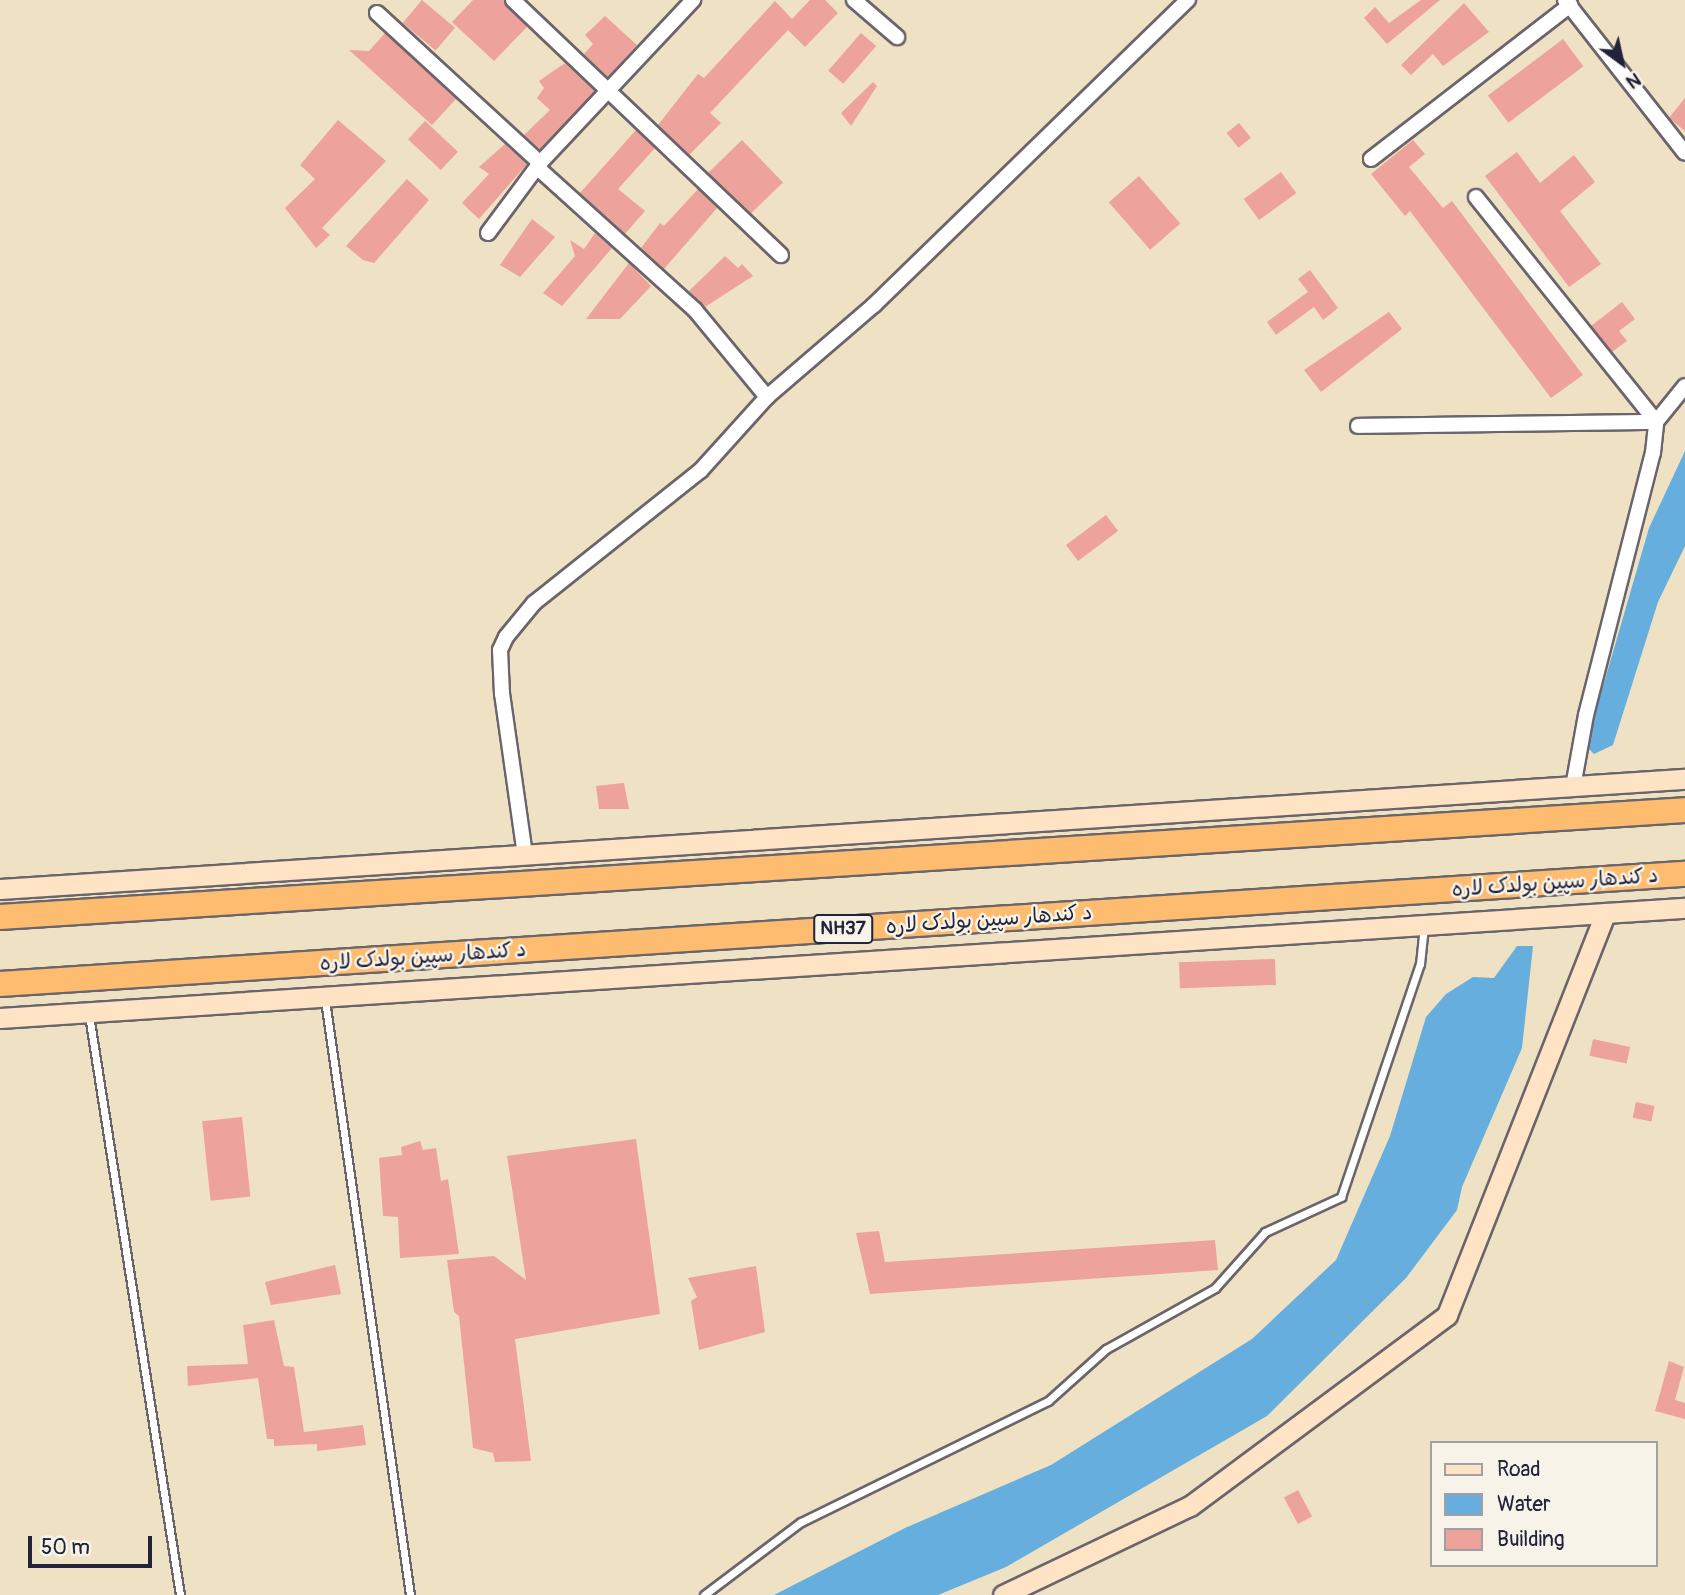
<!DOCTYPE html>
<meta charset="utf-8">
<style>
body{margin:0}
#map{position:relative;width:1685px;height:1595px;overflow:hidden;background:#efe1c3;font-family:Pangolin,"Playpen Sans Arabic",sans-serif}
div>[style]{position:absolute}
.water>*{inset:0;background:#65aedd}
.building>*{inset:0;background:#eda39b;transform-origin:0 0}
.roads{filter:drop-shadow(2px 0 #6a656b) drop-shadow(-2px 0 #6a656b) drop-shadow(0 2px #6a656b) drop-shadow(0 -2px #6a656b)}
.lane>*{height:7px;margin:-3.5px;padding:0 3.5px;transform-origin:3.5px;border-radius:3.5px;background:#fff}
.street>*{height:14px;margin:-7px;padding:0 7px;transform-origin:7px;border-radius:7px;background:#fff}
.secondary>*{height:19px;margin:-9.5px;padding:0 9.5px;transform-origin:9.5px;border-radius:9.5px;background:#fee4c5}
.highway>*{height:24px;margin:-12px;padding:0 12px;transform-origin:12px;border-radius:12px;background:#fdbc6f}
span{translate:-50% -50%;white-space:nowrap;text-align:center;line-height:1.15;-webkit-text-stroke:5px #f7f3e8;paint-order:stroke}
.shield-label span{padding:2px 5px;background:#f7f3e8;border:2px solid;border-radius:5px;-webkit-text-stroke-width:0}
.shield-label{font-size:19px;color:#22223b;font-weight:700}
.street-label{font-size:21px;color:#22223b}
.legend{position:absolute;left:1430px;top:1441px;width:228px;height:126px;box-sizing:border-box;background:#f7f3e8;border:2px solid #a29fa3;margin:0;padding:9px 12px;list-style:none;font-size:21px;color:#22223b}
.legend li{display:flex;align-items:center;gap:14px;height:35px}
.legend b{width:35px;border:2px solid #a29fa3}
.north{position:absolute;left:1587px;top:28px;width:70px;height:70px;-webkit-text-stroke:5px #f7f3e8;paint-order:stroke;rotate:147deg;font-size:19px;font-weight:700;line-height:28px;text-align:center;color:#22223b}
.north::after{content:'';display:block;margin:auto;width:24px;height:32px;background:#22223b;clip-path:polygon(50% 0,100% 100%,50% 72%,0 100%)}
.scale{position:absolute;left:28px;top:1536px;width:124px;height:32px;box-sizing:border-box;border:4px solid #22223b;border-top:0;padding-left:9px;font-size:21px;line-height:24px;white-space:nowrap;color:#22223b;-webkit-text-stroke:5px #f7f3e8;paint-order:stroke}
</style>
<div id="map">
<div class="water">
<i style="clip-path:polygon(1685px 451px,1685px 546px,1658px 602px,1613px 745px,1594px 754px,1589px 749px,1588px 738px,1649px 528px)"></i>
<i style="clip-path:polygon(1517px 946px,1533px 946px,1522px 1048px,1462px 1187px,1457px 1210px,1406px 1278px,1267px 1416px,1006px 1567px,938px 1595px,774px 1595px,905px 1528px,1051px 1465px,1252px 1339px,1336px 1260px,1390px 1136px,1426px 1017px,1446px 994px,1473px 977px,1494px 978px)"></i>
</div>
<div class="building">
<i style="left:422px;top:0;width:43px;height:30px;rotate:40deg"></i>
<i style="clip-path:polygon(473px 0,504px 0,527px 27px,494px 61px,452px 22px)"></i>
<i style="clip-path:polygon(810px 0,825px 0,838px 13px,805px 47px,788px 30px,710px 113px,721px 123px,689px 155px,658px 125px,698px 74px,704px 78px,775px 1px,792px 19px)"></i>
<i style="clip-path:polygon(1421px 0,1440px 0,1387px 44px,1364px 18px,1375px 7px,1389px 23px)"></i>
<i style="clip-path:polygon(1464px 3px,1489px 32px,1443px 66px,1433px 54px,1411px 75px,1401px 65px)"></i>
<i style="clip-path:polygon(605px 16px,637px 45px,608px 77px,584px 54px,593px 44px,585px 35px)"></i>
<i style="clip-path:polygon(385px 33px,456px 99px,432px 125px,349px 50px,369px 51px)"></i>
<i style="left:861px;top:33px;width:20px;height:50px;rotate:41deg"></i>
<i style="left:1563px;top:39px;width:34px;height:94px;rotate:53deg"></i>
<i style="clip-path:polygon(565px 63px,595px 91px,540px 149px,524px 135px,550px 110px,537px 98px,544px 88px,539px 81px)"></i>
<i style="clip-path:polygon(873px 82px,877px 86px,851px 126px,841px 113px)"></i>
<i style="clip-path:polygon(1685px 98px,1685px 131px,1669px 118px)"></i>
<i style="clip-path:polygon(338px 120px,386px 161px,322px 228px,330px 235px,316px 248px,285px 208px,315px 179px,300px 165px)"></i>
<i style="left:425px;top:121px;width:45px;height:25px;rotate:43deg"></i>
<i style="left:1239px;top:123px;width:19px;height:16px;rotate:51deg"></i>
<i style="clip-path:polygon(636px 130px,655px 148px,618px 189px,645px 211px,625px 234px,580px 193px)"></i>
<i style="left:742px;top:140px;width:59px;height:47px;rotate:46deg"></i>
<i style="clip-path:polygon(1413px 140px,1425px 154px,1409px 167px,1443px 208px,1452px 201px,1583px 375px,1551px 398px,1410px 211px,1405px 216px,1371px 174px)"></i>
<i style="clip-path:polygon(505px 144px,527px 164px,479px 219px,462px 203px,489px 174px,479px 167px)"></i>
<i style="clip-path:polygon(1517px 152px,1540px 183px,1574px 155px,1595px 182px,1560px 211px,1601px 264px,1569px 287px,1485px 176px)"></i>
<i style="left:1281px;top:172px;width:26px;height:46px;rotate:54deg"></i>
<i style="left:1139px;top:176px;width:63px;height:40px;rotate:49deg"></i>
<i style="clip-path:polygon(407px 179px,429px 200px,374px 263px,363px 260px,346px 246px)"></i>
<i style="clip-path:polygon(698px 189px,717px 208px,664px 269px,641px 248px,660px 223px,664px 226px)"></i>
<i style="clip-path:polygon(532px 219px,555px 237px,520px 277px,500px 265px)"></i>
<i style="clip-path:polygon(595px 233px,612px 248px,562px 306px,543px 293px,575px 256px,570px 240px,584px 249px)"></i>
<i style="clip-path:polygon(725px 256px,738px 268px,742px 264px,753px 276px,705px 307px,689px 291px)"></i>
<i style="clip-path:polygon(629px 263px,651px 286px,620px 319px,586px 319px)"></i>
<i style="clip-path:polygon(1310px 270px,1338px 308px,1323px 320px,1314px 307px,1276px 335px,1267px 322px,1308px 292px,1298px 279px)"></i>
<i style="clip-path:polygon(1622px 302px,1635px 319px,1619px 331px,1627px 341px,1612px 352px,1591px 326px)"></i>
<i style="clip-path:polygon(1389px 312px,1402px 329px,1321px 392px,1304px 370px)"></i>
<i style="left:1106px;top:515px;width:20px;height:50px;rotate:53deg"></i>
<i style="clip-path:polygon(624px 783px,629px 809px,599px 809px,596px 786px)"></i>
<i style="left:1275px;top:959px;width:26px;height:96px;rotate:88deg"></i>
<i style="left:1593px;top:1039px;width:38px;height:17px;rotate:12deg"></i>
<i style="left:1636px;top:1102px;width:19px;height:16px;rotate:12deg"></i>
<i style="left:242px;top:1117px;width:80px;height:40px;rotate:84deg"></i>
<i style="clip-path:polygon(636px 1139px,660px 1314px,515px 1339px,531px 1461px,495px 1462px,493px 1453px,473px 1448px,459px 1316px,454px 1312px,447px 1260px,494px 1256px,526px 1280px,507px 1156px)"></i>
<i style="clip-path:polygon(420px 1141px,423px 1150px,436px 1148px,441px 1181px,448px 1179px,459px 1254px,400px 1258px,398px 1217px,383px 1216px,379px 1158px,402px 1155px,401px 1147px)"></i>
<i style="clip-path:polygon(879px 1231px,885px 1262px,1215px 1240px,1218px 1270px,870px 1294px,856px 1233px)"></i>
<i style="clip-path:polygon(335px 1265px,341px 1294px,271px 1305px,265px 1282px)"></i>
<i style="clip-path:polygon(756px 1266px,765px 1332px,699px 1350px,691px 1301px,697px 1297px,688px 1278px)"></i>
<i style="clip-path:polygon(274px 1320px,284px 1366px,294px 1367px,304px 1432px,363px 1425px,366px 1445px,317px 1451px,317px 1444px,274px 1446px,274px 1439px,267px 1439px,258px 1378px,188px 1386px,187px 1366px,248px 1364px,243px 1325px)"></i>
<i style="clip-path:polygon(1669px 1361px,1684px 1367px,1675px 1400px,1685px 1403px,1685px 1419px,1655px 1411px)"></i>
<i style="left:1298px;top:1490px;width:30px;height:16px;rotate:62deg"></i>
</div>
<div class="roads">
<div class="lane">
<i style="left:325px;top:1000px;width:601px;rotate:81.87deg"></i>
<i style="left:89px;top:1015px;width:587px;rotate:81.08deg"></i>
<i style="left:704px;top:1595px;width:121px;rotate:-37deg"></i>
<i style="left:801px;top:1522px;width:275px;rotate:-26.1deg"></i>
<i style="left:1048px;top:1401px;width:78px;rotate:-41.9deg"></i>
<i style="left:1106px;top:1349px;width:125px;rotate:-29.2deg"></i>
<i style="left:1215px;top:1288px;width:75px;rotate:-48.2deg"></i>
<i style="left:1265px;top:1232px;width:84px;rotate:-24.7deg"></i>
<i style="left:1341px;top:1197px;width:246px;rotate:-71.3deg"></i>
<i style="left:1420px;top:964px;width:39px;rotate:-84deg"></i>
</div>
<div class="street">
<i style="left:513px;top:0;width:370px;rotate:43.6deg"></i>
<i style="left:854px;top:0;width:57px;rotate:40.7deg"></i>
<i style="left:1565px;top:0;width:194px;rotate:51.9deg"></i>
<i style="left:377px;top:13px;width:222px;rotate:42.6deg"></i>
<i style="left:1371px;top:159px;width:252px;rotate:-37.7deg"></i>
<i style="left:539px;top:169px;width:210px;rotate:42.1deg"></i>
<i style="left:695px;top:310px;width:113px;rotate:50.4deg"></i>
<i style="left:1476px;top:197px;width:288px;rotate:51.3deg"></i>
<i style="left:488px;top:233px;width:87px;rotate:-53.4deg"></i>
<i style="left:540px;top:163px;width:224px;rotate:-46.8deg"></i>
<i style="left:1358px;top:426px;width:298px;rotate:-0.8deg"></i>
<i style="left:1573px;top:787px;width:73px;rotate:-79.8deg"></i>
<i style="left:1586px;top:715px;width:270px;rotate:-75.7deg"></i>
<i style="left:1653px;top:453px;width:31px;rotate:-84deg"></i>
<i style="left:1656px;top:422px;width:46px;rotate:-51.1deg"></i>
<i style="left:525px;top:855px;width:163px;rotate:-98.1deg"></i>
<i style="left:502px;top:694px;width:44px;rotate:-92.6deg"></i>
<i style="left:500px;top:650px;width:14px;rotate:-65deg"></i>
<i style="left:506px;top:637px;width:44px;rotate:-50.5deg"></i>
<i style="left:534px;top:603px;width:213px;rotate:-38.5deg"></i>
<i style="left:701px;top:470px;width:98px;rotate:-47.9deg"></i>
<i style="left:767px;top:397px;width:141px;rotate:-40.7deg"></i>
<i style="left:874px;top:305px;width:438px;rotate:-44.2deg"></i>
</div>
<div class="secondary">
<i style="left:0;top:889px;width:1689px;rotate:-3.74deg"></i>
<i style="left:0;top:1018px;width:1689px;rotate:-3.74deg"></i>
<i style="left:1003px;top:1595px;width:207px;rotate:-25.5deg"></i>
<i style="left:1190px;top:1506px;width:320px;rotate:-36.6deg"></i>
<i style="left:1447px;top:1315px;width:432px;rotate:-68.5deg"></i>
</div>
<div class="highway">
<i style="left:0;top:917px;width:1688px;rotate:-3.63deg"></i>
<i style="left:0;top:984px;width:1689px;rotate:-3.74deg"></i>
</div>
</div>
<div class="shield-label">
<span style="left:843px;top:929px">NH37</span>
</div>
<div class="street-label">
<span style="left:1555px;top:883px;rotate:-4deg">د کندهار سپین بولدک لاره</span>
<span style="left:989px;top:920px;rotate:-4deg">د کندهار سپین بولدک لاره</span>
<span style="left:423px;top:957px;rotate:-4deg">د کندهار سپین بولدک لاره</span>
</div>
<ul class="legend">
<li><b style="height:9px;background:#fee4c5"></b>Road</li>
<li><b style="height:19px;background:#65aedd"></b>Water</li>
<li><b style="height:19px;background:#eda39b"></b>Building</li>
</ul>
<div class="north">N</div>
<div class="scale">50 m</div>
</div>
